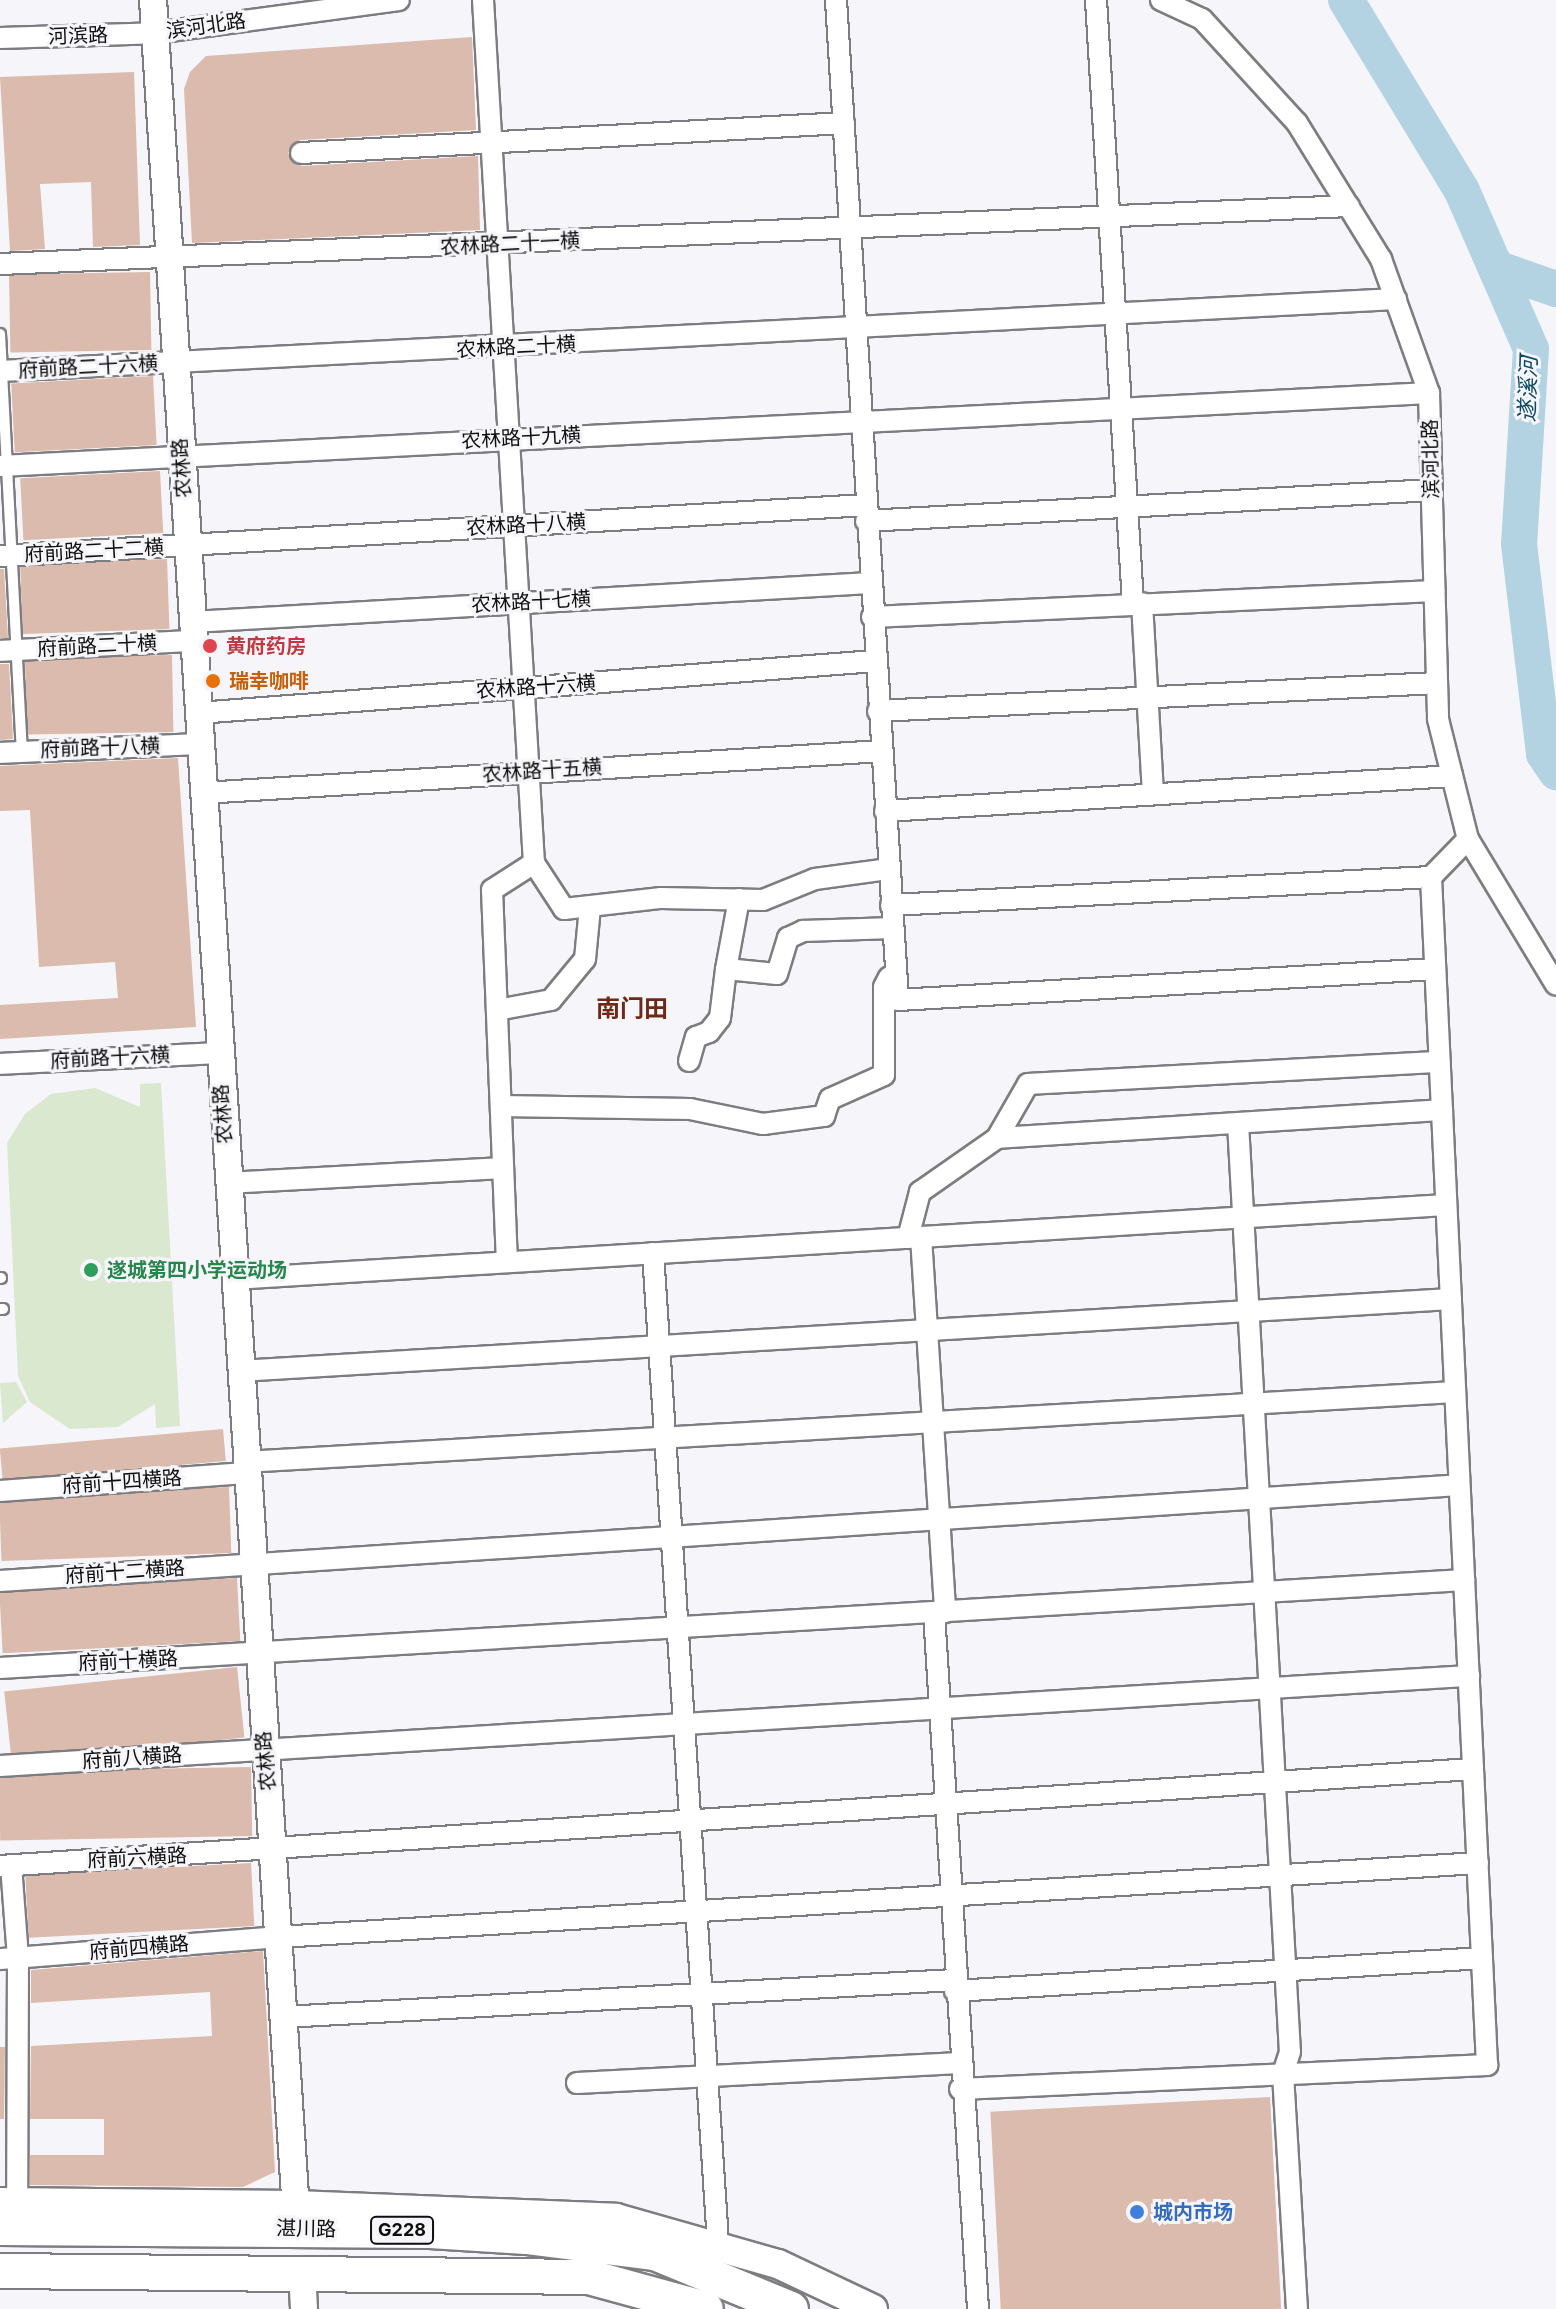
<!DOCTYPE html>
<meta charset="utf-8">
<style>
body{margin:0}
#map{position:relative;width:1556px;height:2309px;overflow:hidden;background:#f6f5f9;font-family:Inter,"Noto Sans SC",sans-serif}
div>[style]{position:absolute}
.green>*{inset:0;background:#dae8cf}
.river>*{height:36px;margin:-18px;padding:0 18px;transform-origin:18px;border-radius:18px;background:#b3d3e3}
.building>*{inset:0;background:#dabbad;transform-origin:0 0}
.roads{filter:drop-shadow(2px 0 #7d7c80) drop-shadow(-2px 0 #7d7c80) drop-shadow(0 2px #7d7c80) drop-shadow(0 -2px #7d7c80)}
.service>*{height:10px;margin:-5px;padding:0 5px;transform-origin:5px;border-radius:5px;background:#fff}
.minor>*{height:20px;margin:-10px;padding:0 10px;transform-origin:10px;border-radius:10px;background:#fff}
.tertiary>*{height:26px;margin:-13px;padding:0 13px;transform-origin:13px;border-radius:13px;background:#fff}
.secondary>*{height:28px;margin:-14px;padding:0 14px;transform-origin:14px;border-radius:14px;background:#fff}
.trunk>*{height:34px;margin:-17px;padding:0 17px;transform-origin:17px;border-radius:17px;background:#fff}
.dots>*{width:22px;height:22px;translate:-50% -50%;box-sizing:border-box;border:4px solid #f6f5f9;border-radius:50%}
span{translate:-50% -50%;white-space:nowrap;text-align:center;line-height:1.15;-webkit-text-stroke:6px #f6f5f9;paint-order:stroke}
.shield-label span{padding:2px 6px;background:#f6f5f9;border:2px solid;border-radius:6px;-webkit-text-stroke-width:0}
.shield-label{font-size:18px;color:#0e0e0f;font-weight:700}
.street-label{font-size:20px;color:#0e0e0f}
.health-label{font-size:20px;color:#be3a42;font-weight:700}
.left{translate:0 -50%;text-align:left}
.food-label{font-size:20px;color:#c56008;font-weight:700}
.leisure-label{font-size:20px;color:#27864d;font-weight:700}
.shop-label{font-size:20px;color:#366cbe;font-weight:700}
.water-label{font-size:22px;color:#0a4961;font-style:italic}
.quarter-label{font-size:24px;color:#6d2a17;font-weight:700}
</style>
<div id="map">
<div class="green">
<i style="clip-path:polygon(161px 1083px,180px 1426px,156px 1428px,155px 1404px,118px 1427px,70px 1429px,30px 1402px,18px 1376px,7px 1143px,25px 1114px,51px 1094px,95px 1088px,140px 1107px,140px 1084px)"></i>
<i style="clip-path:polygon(16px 1382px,27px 1402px,3px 1423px,0 1383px)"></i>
</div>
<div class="river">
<i style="left:1346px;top:0;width:223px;rotate:58.7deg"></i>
<i style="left:1462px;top:191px;width:172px;rotate:66.4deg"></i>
<i style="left:1531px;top:349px;width:195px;rotate:93.5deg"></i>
<i style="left:1519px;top:544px;width:211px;rotate:83.2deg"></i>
<i style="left:1544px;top:754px;width:22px;rotate:56deg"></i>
<i style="left:1496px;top:268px;width:64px;rotate:19.3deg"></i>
</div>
<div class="building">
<i style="clip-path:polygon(472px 37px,476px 130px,300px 140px,288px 153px,302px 166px,478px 156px,480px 230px,192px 243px,184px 89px,190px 72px,206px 56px)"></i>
<i style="clip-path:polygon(134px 72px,140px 245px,93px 247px,91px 182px,40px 184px,45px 249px,10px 251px,0 77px)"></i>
<i style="left:150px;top:272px;width:78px;height:141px;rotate:89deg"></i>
<i style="left:153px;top:376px;width:69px;height:142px;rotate:87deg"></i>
<i style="left:160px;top:471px;width:62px;height:140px;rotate:87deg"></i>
<i style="left:167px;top:559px;width:70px;height:147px;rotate:88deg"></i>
<i style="clip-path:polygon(0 569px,4px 569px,8px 638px,0 638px)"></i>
<i style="left:172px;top:655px;width:77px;height:147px;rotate:89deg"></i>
<i style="clip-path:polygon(0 664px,9px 664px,13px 739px,0 740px)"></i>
<i style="clip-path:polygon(178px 758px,196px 1027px,0 1039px,0 1005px,118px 998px,115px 962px,39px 967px,30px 810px,0 811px,0 766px)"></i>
<i style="left:223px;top:1429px;width:32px;height:224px;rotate:85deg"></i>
<i style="left:229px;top:1487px;width:66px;height:230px;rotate:88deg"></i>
<i style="left:237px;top:1578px;width:63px;height:238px;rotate:87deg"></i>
<i style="left:237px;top:1667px;width:71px;height:234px;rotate:84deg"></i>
<i style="left:251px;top:1767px;width:69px;height:252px;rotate:89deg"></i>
<i style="left:251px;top:1863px;width:63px;height:226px;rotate:87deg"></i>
<i style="clip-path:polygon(263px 1951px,275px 2172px,243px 2187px,30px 2185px,30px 2155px,104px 2155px,104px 2119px,30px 2119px,31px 2046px,212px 2036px,210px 1992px,31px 2003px,31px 1970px)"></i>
<i style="clip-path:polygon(0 2047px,5px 2047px,4px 2119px,0 2119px)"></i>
<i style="left:1270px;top:2097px;width:212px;height:280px;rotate:87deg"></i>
</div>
<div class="roads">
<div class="service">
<i style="left:0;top:334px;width:419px;rotate:87deg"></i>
<i style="left:0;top:1278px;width:1px"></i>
<i style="left:0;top:1309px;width:3px"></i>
</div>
<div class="minor">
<i style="left:483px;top:0;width:865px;rotate:86.62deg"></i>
<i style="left:534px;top:863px;width:50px;rotate:147.3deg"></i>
<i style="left:492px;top:890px;width:372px;rotate:87.7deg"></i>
<i style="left:836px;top:0;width:1002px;rotate:86.45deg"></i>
<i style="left:898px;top:1000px;width:538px;rotate:-3.3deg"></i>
<i style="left:1096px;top:0;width:605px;rotate:86.49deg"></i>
<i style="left:1161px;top:0;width:45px;rotate:24.9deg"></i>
<i style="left:1202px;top:19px;width:141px;rotate:47.6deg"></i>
<i style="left:1297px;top:123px;width:160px;rotate:58.3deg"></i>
<i style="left:1381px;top:259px;width:142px;rotate:70.3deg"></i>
<i style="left:1429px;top:393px;width:326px;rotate:88.4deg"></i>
<i style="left:1438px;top:719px;width:124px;rotate:76deg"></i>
<i style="left:1468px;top:839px;width:170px;rotate:58.9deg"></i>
<i style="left:0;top:38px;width:155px;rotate:-1.8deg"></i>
<i style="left:155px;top:33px;width:246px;rotate:-7.7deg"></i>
<i style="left:301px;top:153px;width:544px;rotate:-3.16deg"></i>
<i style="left:0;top:264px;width:1350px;rotate:-2.46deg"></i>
<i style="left:0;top:371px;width:1398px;rotate:-2.95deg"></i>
<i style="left:0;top:466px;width:1431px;rotate:-2.92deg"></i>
<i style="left:866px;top:521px;width:567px;rotate:-3.13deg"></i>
<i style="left:0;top:556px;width:867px;rotate:-3.37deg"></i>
<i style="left:1142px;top:603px;width:191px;rotate:86.7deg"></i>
<i style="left:872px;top:617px;width:563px;rotate:-2.65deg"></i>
<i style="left:192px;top:622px;width:679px;rotate:-3.29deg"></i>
<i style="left:0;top:651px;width:194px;rotate:-3deg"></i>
<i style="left:878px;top:711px;width:560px;rotate:-2.87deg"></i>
<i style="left:198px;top:713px;width:679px;rotate:-4.39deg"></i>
<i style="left:0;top:753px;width:200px;rotate:-2.6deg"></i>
<i style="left:203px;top:793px;width:679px;rotate:-3.54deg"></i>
<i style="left:885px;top:811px;width:568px;rotate:-3.53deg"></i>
<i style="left:534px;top:863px;width:55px;rotate:56.9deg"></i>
<i style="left:564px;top:909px;width:98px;rotate:-6.5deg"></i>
<i style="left:661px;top:898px;width:102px;rotate:1.1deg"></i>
<i style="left:763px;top:900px;width:56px;rotate:-22deg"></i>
<i style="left:815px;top:879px;width:75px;rotate:-7.7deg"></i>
<i style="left:739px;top:899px;width:71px;rotate:100.5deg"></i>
<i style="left:726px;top:969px;width:51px;rotate:5.6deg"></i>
<i style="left:777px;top:974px;width:38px;rotate:-73deg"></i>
<i style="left:788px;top:938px;width:17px;rotate:-25deg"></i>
<i style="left:803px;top:931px;width:90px;rotate:-1.9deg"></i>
<i style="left:891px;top:905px;width:541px;rotate:-2.97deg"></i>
<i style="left:497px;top:1010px;width:55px;rotate:-10.5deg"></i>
<i style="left:551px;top:1000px;width:53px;rotate:-50.3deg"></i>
<i style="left:585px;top:959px;width:52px;rotate:-84.5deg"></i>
<i style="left:689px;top:1061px;width:25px;rotate:-74deg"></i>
<i style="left:696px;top:1037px;width:14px;rotate:-21deg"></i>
<i style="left:709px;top:1032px;width:18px;rotate:-52deg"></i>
<i style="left:720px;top:1018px;width:49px;rotate:-83deg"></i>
<i style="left:0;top:1064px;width:219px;rotate:-2.9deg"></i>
<i style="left:501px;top:1106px;width:189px;rotate:0.9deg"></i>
<i style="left:690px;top:1109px;width:75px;rotate:11.6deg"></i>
<i style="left:763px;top:1124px;width:62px;rotate:-7.5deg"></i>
<i style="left:824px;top:1116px;width:18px;rotate:-71deg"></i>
<i style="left:830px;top:1099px;width:59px;rotate:-24deg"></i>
<i style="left:884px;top:1075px;width:88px;rotate:-90deg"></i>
<i style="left:884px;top:987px;width:11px;rotate:-63deg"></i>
<i style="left:1238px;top:1123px;width:930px;rotate:86.8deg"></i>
<i style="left:1290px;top:2052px;width:23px;rotate:108deg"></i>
<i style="left:1283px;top:2074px;width:235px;rotate:86.6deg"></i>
<i style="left:997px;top:1138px;width:446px;rotate:-3.6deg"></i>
<i style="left:227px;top:1183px;width:276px;rotate:-3.1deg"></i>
<i style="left:921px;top:1237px;width:376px;rotate:86.3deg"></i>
<i style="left:908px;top:1238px;width:48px;rotate:-75.4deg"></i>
<i style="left:920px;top:1192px;width:94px;rotate:-35deg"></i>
<i style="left:997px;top:1138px;width:62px;rotate:-60.1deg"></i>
<i style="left:1028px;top:1084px;width:412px;rotate:-3.1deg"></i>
<i style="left:653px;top:1253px;width:992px;rotate:86.24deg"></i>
<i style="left:233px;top:1279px;width:1215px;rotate:-3.49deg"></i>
<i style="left:239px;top:1371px;width:1214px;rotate:-3.4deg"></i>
<i style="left:244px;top:1462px;width:1213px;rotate:-3.31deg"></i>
<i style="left:0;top:1491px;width:246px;rotate:-4.2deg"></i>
<i style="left:0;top:1581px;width:1462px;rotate:-3.76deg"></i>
<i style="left:934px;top:1613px;width:697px;rotate:86.38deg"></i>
<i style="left:0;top:1668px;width:1467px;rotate:-3.44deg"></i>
<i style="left:0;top:1766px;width:1472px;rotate:-3.51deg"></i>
<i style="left:11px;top:1865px;width:93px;rotate:85.7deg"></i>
<i style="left:18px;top:1958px;width:244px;rotate:90.2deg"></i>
<i style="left:0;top:1866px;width:1476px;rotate:-3.77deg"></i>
<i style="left:0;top:1959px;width:280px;rotate:-4.5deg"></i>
<i style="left:279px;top:1937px;width:1201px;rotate:-3.53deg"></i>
<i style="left:955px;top:1991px;width:528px;rotate:-3.58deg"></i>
<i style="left:284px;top:2017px;width:671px;rotate:-3.16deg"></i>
<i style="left:577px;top:2083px;width:383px;rotate:-3deg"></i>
<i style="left:960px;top:2089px;width:528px;rotate:-2.61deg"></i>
<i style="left:1487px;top:2065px;width:1189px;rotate:-92.7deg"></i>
<i style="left:1431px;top:877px;width:53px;rotate:-45.8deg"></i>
</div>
<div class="tertiary">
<i style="left:153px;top:0;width:2230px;rotate:86.3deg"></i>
<i style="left:302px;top:2271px;width:38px;rotate:87deg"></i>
</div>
<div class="secondary">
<i style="left:0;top:2202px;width:296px;rotate:0.6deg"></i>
<i style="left:296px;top:2205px;width:320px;rotate:2.3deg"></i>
<i style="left:616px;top:2218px;width:168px;rotate:15.9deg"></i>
<i style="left:778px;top:2264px;width:105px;rotate:25.3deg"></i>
</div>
<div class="trunk">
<i style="left:0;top:2228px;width:430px;rotate:0.4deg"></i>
<i style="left:430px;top:2231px;width:96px;rotate:3.6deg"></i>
<i style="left:526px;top:2237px;width:130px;rotate:7.1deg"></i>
<i style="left:655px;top:2253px;width:147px;rotate:22.4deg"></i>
<i style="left:0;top:2271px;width:589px;rotate:0.58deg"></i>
<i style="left:589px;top:2277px;width:121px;rotate:15.3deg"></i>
</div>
</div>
<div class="dots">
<i style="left:210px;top:646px;background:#e0444e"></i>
<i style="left:213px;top:681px;background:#e8710a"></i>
<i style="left:91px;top:1270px;background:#2e9e5b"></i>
<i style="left:1137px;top:2212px;background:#3f7fe0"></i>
</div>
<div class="shield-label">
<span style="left:402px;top:2230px">G228</span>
</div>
<div class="street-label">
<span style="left:206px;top:26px;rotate:-8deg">滨河北路</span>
<span style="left:78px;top:36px;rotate:-2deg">河滨路</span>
<span style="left:510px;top:244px;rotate:-3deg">农林路二十一横</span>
<span style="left:516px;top:347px;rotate:-3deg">农林路二十横</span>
<span style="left:88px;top:367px;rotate:-3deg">府前路二十六横</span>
<span style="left:521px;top:438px;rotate:-3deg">农林路十九横</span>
<span style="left:1431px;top:459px;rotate:-91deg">滨河北路</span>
<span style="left:182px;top:468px;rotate:-94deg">农林路</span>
<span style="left:526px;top:525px;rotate:-3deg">农林路十八横</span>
<span style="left:94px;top:551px;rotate:-3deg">府前路二十二横</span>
<span style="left:531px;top:602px;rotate:-3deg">农林路十七横</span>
<span style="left:97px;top:646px;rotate:-3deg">府前路二十横</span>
<span style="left:536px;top:687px;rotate:-4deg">农林路十六横</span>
<span style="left:100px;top:748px;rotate:-2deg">府前路十八横</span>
<span style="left:542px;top:771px;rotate:-4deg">农林路十五横</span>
<span style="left:110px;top:1058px;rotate:-3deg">府前路十六横</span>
<span style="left:223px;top:1114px;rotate:-94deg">农林路</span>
<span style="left:122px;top:1482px;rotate:-4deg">府前十四横路</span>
<span style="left:125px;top:1572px;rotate:-4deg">府前十二横路</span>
<span style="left:128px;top:1661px;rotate:-3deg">府前十横路</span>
<span style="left:132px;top:1758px;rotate:-4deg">府前八横路</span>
<span style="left:266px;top:1761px;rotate:-95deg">农林路</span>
<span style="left:137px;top:1858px;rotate:-3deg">府前六横路</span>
<span style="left:139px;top:1948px;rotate:-5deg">府前四横路</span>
<span style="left:306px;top:2229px;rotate:1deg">湛川路</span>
</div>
<div class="health-label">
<span class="left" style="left:226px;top:646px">黄府药房</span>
</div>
<div class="food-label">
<span class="left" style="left:229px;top:681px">瑞幸咖啡</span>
</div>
<div class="leisure-label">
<span class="left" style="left:107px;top:1270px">遂城第四小学运动场</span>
</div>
<div class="shop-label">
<span class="left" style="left:1153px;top:2212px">城内市场</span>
</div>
<div class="water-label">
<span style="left:1528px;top:389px;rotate:-88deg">遂溪河</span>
</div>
<div class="quarter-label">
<span style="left:632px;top:1009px">南门田</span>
</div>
</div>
